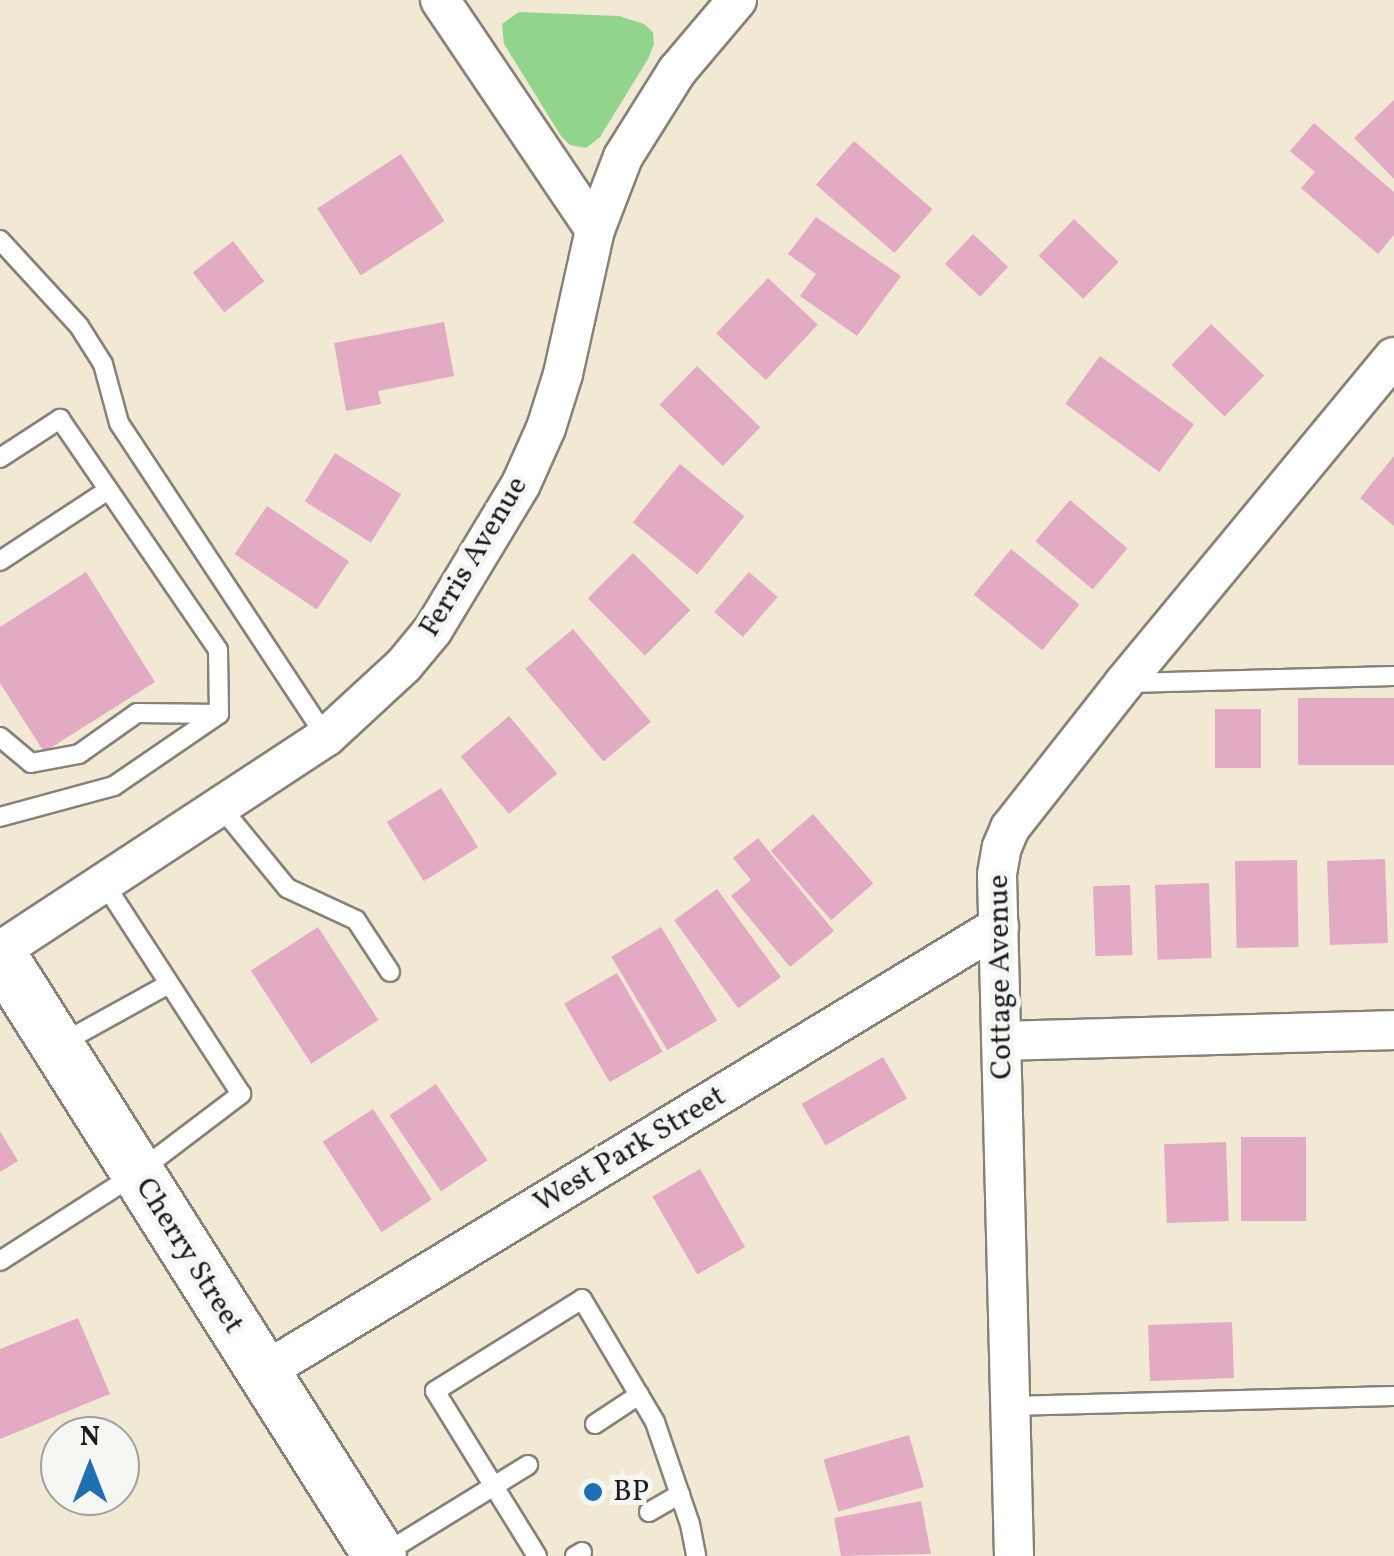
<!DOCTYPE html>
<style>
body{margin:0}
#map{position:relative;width:1394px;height:1556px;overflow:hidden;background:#f2e9d5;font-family:Vollkorn,serif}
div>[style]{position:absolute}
.green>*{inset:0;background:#91d48c}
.building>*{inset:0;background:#e2abc3;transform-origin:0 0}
.roads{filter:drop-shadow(2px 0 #878278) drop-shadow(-2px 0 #878278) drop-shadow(0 2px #878278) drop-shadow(0 -2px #878278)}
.lane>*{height:18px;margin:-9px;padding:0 9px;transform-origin:9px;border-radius:9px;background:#fff}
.street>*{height:38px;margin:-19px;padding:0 19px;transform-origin:19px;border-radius:19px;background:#fff}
.secondary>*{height:52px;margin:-26px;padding:0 26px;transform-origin:26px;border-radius:26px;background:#fff}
.dots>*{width:28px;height:28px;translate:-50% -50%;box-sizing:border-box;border:5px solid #f6f6f2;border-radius:50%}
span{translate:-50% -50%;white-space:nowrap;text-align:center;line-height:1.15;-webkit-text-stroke:10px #f6f6f2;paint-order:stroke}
.street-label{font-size:30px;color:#1c1c1c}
.poi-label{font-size:30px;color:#1c1c1c}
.left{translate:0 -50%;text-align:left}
.north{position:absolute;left:40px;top:1416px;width:100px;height:100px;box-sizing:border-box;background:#f6f6f2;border:2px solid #9f9f9c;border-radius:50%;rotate:0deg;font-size:28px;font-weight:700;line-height:40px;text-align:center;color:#1c1c1c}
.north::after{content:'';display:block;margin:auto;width:35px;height:45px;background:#1f6fb2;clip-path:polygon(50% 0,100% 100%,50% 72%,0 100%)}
</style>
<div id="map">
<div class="green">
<i style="clip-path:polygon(519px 12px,619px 16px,644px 24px,653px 32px,654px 44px,648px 59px,600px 137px,586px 148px,570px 145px,561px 136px,504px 44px,502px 24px)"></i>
</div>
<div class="building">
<i style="clip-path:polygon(1394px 100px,1394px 179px,1354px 138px)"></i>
<i style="clip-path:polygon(1314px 123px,1394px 192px,1394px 235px,1378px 254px,1301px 188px,1315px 172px,1290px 151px)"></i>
<i style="left:854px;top:141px;width:104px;height:58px;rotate:41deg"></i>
<i style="left:401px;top:154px;width:80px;height:100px;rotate:57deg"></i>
<i style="clip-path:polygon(816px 217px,901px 276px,857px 336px,800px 296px,816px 274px,788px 254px)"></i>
<i style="left:1074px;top:219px;width:62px;height:51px;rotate:44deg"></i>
<i style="left:973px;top:234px;width:48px;height:41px;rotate:43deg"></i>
<i style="left:233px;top:241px;width:51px;height:51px;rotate:52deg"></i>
<i style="left:768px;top:278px;width:68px;height:76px;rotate:43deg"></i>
<i style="clip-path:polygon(444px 322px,454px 376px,378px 391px,381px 404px,346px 411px,334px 343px)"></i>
<i style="left:1211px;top:324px;width:74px;height:57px;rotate:44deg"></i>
<i style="left:1100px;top:356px;width:116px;height:59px;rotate:36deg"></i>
<i style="left:697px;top:366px;width:88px;height:54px;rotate:44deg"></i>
<i style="left:335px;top:453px;width:78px;height:57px;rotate:32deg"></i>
<i style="clip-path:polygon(1394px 456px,1394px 526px,1360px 498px)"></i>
<i style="left:680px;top:464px;width:83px;height:75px;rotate:39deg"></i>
<i style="left:1070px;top:500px;width:75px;height:54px;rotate:40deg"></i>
<i style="left:267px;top:506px;width:99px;height:58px;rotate:34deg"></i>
<i style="left:1011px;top:549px;width:88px;height:59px;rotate:39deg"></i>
<i style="left:633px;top:553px;width:81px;height:64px;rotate:45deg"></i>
<i style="clip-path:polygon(86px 572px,155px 682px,44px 752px,0 683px,0 627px)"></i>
<i style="left:749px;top:572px;width:38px;height:53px;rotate:41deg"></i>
<i style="left:573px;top:629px;width:121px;height:62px;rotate:50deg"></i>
<i style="left:1394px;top:698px;width:67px;height:96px;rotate:90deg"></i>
<i style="left:1215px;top:709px;width:46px;height:59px"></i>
<i style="left:509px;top:716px;width:75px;height:63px;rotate:50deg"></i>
<i style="left:441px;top:788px;width:70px;height:64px;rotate:58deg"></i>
<i style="left:813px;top:814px;width:92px;height:56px;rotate:49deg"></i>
<i style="clip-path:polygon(758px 838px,834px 931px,790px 967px,731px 896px,751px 880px,733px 858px)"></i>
<i style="left:1385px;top:859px;width:84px;height:58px;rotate:88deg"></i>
<i style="left:1297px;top:860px;width:87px;height:62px;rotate:89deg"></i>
<i style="left:1209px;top:883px;width:75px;height:54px;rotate:88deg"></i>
<i style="left:1130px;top:885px;width:70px;height:37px;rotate:88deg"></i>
<i style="left:717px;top:889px;width:109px;height:53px;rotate:54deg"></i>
<i style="left:318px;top:927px;width:111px;height:80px;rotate:57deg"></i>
<i style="left:661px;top:927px;width:109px;height:58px;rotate:59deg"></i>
<i style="left:617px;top:973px;width:91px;height:61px;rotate:60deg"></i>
<i style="left:883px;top:1057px;width:48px;height:94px;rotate:60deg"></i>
<i style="left:436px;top:1084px;width:92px;height:56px;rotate:56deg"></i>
<i style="left:373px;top:1109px;width:108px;height:60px;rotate:57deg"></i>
<i style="clip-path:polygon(0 1131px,18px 1161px,0 1172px)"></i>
<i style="left:1241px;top:1137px;width:65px;height:84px"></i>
<i style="left:1226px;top:1142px;width:79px;height:62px;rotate:88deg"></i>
<i style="left:700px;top:1169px;width:90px;height:55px;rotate:60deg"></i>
<i style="clip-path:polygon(78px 1318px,110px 1394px,0 1439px,0 1349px)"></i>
<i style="left:1232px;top:1322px;width:56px;height:84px;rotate:88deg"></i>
<i style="left:909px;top:1435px;width:54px;height:89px;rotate:74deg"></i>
<i style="clip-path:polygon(921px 1501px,931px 1554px,841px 1556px,834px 1518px)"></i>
</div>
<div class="roads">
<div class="lane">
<i style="left:0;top:240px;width:117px;rotate:47.4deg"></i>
<i style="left:79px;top:326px;width:45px;rotate:57.7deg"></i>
<i style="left:103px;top:364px;width:61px;rotate:74.8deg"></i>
<i style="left:119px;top:423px;width:376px;rotate:56.6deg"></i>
<i style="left:0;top:458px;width:72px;rotate:-33deg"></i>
<i style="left:60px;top:419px;width:280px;rotate:55.6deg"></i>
<i style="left:218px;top:650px;width:64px;rotate:89.1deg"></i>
<i style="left:219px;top:714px;width:127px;rotate:145.6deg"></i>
<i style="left:114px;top:786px;width:118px;rotate:164.8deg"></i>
<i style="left:0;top:561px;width:129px;rotate:-33.3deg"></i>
<i style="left:1129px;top:683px;width:265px;rotate:-1.5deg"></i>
<i style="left:0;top:737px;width:40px;rotate:40deg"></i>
<i style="left:31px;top:763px;width:49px;rotate:-10.6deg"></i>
<i style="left:79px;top:754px;width:71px;rotate:-35.3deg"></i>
<i style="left:137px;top:713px;width:82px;rotate:0.7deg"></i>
<i style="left:220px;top:806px;width:106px;rotate:50.7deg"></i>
<i style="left:287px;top:888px;width:76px;rotate:24.9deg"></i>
<i style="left:356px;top:920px;width:62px;rotate:56.8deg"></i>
<i style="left:62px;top:1043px;width:122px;rotate:-28.9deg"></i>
<i style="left:0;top:1261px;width:163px;rotate:-32.7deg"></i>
<i style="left:137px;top:1173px;width:131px;rotate:-37.2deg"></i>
<i style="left:241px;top:1094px;width:252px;rotate:-123deg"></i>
<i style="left:1009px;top:1406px;width:385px;rotate:-1.5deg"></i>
<i style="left:595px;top:1424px;width:53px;rotate:-33.4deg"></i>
<i style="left:649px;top:1512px;width:36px;rotate:-30deg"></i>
<i style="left:385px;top:1553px;width:168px;rotate:-31.6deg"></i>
<i style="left:537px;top:1556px;width:194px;rotate:-121.7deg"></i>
<i style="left:435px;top:1391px;width:173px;rotate:-32deg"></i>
<i style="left:582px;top:1299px;width:143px;rotate:59.3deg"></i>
<i style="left:655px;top:1422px;width:108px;rotate:71.1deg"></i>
<i style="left:690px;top:1524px;width:33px;rotate:79deg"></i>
<i style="left:575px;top:1556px;width:8px;rotate:-30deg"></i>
</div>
<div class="street">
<i style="left:440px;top:0;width:277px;rotate:56deg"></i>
<i style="left:0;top:951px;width:390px;rotate:-33.3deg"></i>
<i style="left:326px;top:737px;width:106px;rotate:-42.7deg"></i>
<i style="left:404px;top:665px;width:45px;rotate:-50.4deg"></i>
<i style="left:433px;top:630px;width:170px;rotate:-58.9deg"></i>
<i style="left:521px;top:484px;width:61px;rotate:-65.9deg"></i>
<i style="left:546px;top:428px;width:57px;rotate:-72.5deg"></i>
<i style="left:563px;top:374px;width:148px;rotate:-77.5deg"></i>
<i style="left:595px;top:230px;width:78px;rotate:-69deg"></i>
<i style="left:623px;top:157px;width:102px;rotate:-57.9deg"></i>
<i style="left:677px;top:71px;width:93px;rotate:-49.8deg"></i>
<i style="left:1001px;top:1041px;width:393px;rotate:-1.6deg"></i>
<i style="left:262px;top:1373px;width:862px;rotate:-31.24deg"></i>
<i style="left:1014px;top:1556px;width:682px;rotate:-91.43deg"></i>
<i style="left:997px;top:874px;width:27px;rotate:-80deg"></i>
<i style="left:1002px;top:847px;width:21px;rotate:-67deg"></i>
<i style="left:1010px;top:828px;width:184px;rotate:-51.8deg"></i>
<i style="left:1124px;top:683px;width:423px;rotate:-50.4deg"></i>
</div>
<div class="secondary">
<i style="left:0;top:955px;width:711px;rotate:57.7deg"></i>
</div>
</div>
<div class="dots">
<i style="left:593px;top:1492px;background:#1f6fb2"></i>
</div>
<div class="street-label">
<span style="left:474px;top:557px;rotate:-59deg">Ferris Avenue</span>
<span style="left:1001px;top:977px;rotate:-91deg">Cottage Avenue</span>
<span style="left:630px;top:1150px;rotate:-31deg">West Park Street</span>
<span style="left:189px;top:1256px;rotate:58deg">Cherry Street</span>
</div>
<div class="poi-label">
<span class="left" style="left:613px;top:1492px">BP</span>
</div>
<div class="north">N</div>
</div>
